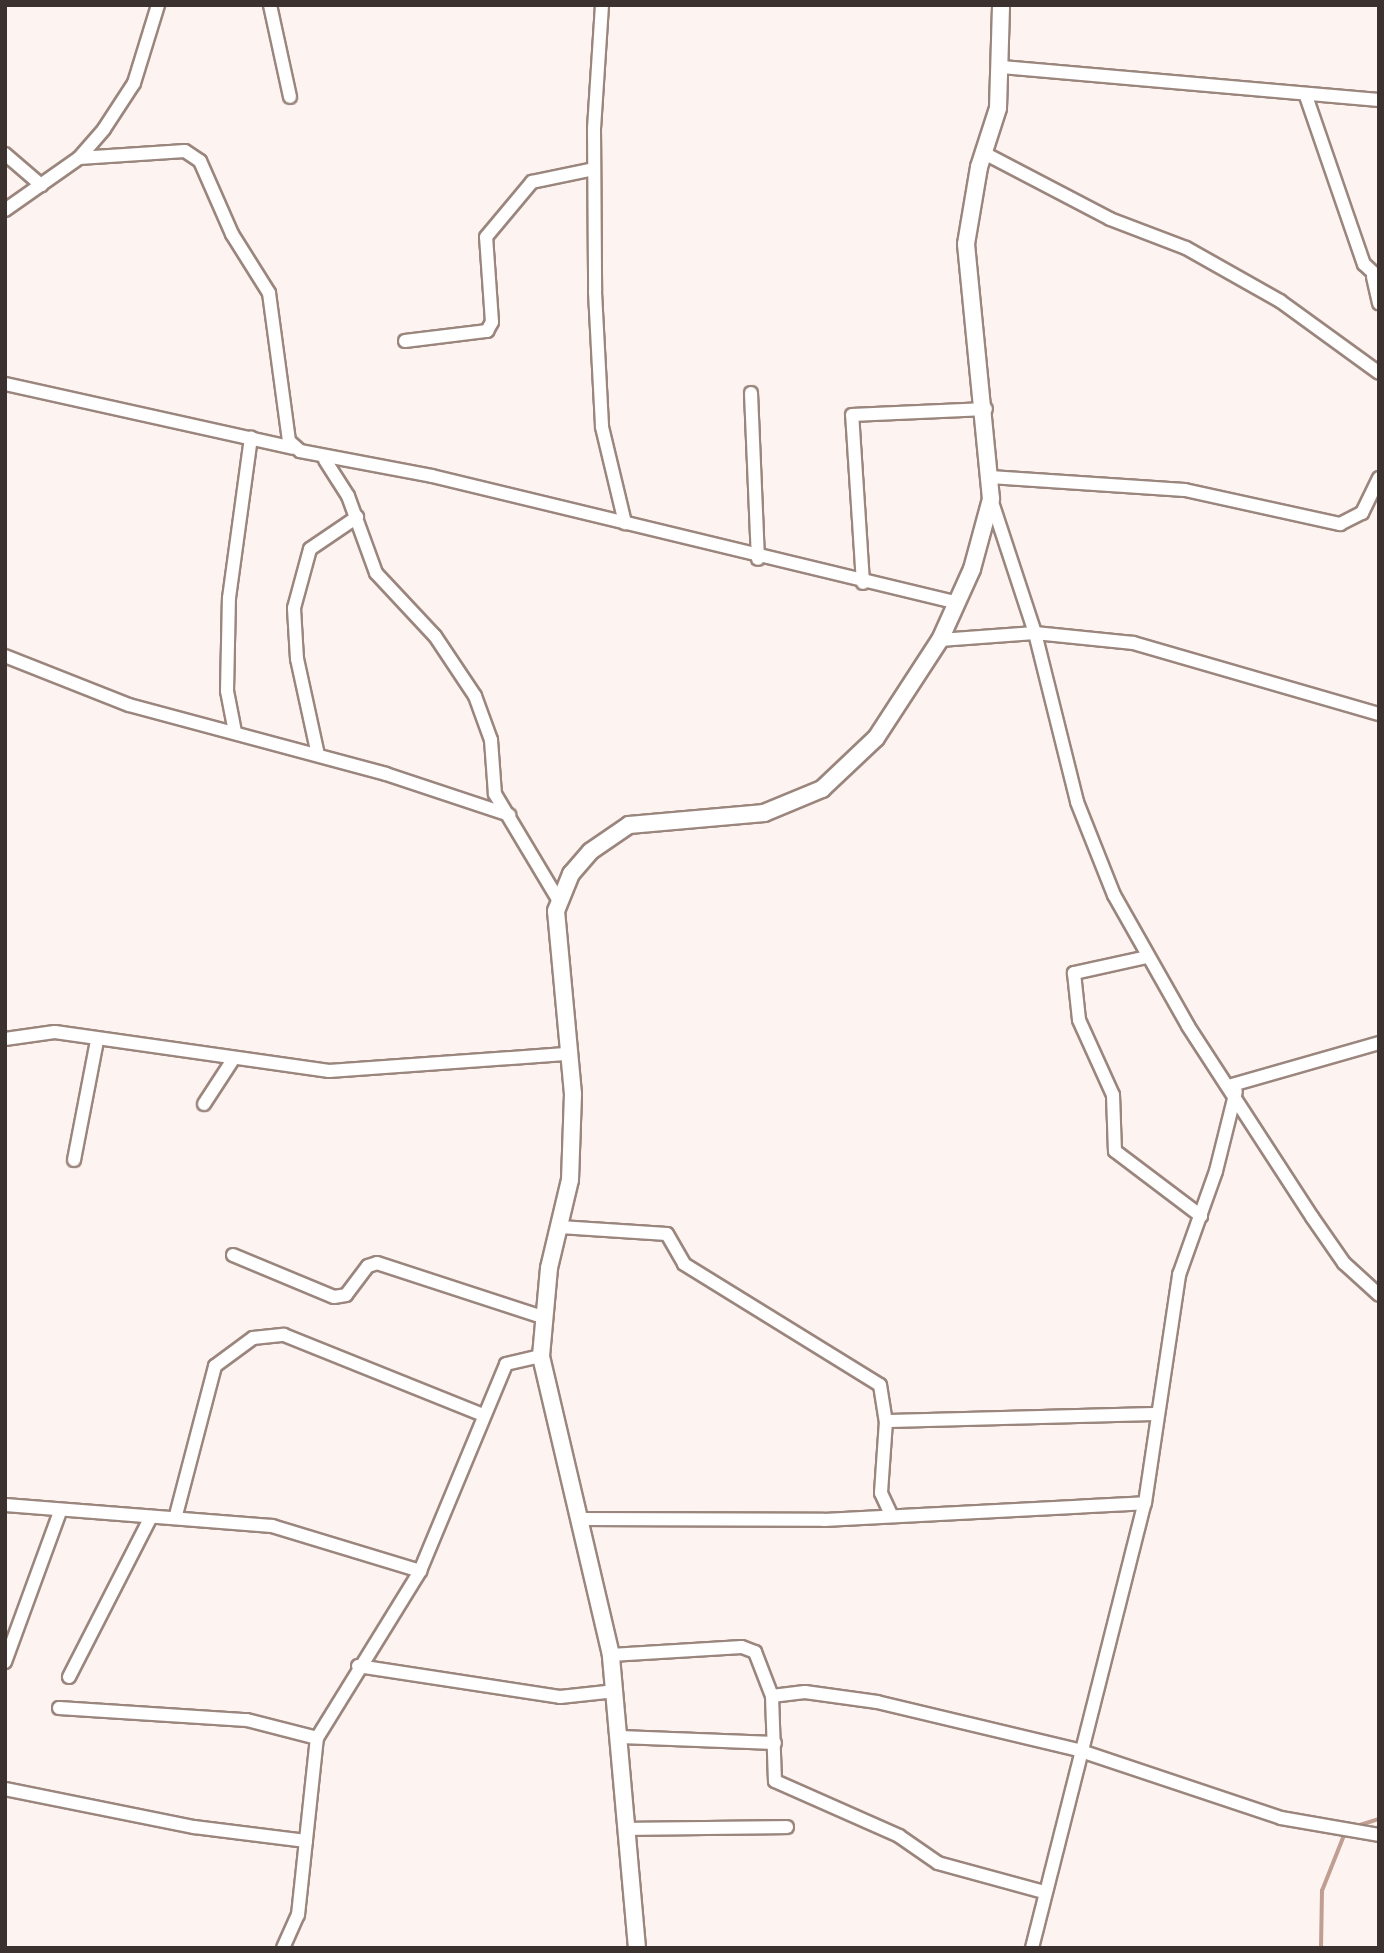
<!DOCTYPE html>
<style>
body{margin:0}
#map{position:relative;width:1384px;height:1953px;overflow:hidden;background:#fdf3f0;font-family:Quicksand,sans-serif}
div>[style]{position:absolute}
.stream>*{height:3.5px;margin:-1.75px;padding:0 1.75px;transform-origin:1.75px;border-radius:1.75px;background:#c09e91}
.roads{filter:drop-shadow(2px 0 #9b867e) drop-shadow(-2px 0 #9b867e) drop-shadow(0 2px #9b867e) drop-shadow(0 -2px #9b867e)}
.street>*{height:12px;margin:-6px;padding:0 6px;transform-origin:6px;border-radius:6px;background:#fff}
.secondary>*{height:16px;margin:-8px;padding:0 8px;transform-origin:8px;border-radius:8px;background:#fff}
span{translate:-50% -50%;white-space:nowrap;text-align:center;line-height:1.15;-webkit-text-stroke:7px #fdf3f0;paint-order:stroke}
.frame{position:absolute;inset:0;border:7px solid #3b322f;pointer-events:none}
</style>
<div id="map">
<div class="stream">
<i style="left:1354px;top:1827px;width:26px;rotate:-18deg"></i>
<i style="left:1321px;top:1948px;width:57px;rotate:-89deg"></i>
<i style="left:1322px;top:1891px;width:62px;rotate:-68.4deg"></i>
</div>
<div class="roads">
<div class="street">
<i style="left:270px;top:5px;width:94px;rotate:77.7deg"></i>
<i style="left:602px;top:5px;width:124px;rotate:93.7deg"></i>
<i style="left:594px;top:129px;width:163px;rotate:89.6deg"></i>
<i style="left:595px;top:292px;width:135px;rotate:87deg"></i>
<i style="left:602px;top:427px;width:99px;rotate:76.5deg"></i>
<i style="left:1002px;top:67px;width:378px;rotate:5deg"></i>
<i style="left:1306px;top:96px;width:178px;rotate:71deg"></i>
<i style="left:1364px;top:264px;width:21px;rotate:43deg"></i>
<i style="left:984px;top:153px;width:142px;rotate:27.6deg"></i>
<i style="left:1110px;top:219px;width:81px;rotate:20.9deg"></i>
<i style="left:1186px;top:248px;width:108px;rotate:29.4deg"></i>
<i style="left:1280px;top:301px;width:122px;rotate:36deg"></i>
<i style="left:5px;top:154px;width:48px;rotate:40.7deg"></i>
<i style="left:79px;top:158px;width:106px;rotate:-3.8deg"></i>
<i style="left:185px;top:151px;width:18px;rotate:34deg"></i>
<i style="left:200px;top:161px;width:80px;rotate:66.3deg"></i>
<i style="left:232px;top:234px;width:70px;rotate:57.9deg"></i>
<i style="left:269px;top:293px;width:149px;rotate:82.3deg"></i>
<i style="left:289px;top:441px;width:15px;rotate:42deg"></i>
<i style="left:300px;top:451px;width:134px;rotate:10.7deg"></i>
<i style="left:432px;top:476px;width:541px;rotate:13.57deg"></i>
<i style="left:5px;top:210px;width:90px;rotate:-35.1deg"></i>
<i style="left:79px;top:158px;width:38px;rotate:-49deg"></i>
<i style="left:104px;top:129px;width:55px;rotate:-56.9deg"></i>
<i style="left:134px;top:83px;width:82px;rotate:-72.9deg"></i>
<i style="left:1373px;top:277px;width:27px;rotate:77deg"></i>
<i style="left:405px;top:341px;width:83px;rotate:-7deg"></i>
<i style="left:487px;top:331px;width:10px;rotate:-61deg"></i>
<i style="left:492px;top:322px;width:85px;rotate:-94deg"></i>
<i style="left:486px;top:237px;width:72px;rotate:-50.1deg"></i>
<i style="left:532px;top:182px;width:63px;rotate:-11.8deg"></i>
<i style="left:5px;top:384px;width:295px;rotate:12.5deg"></i>
<i style="left:751px;top:393px;width:166px;rotate:87.6deg"></i>
<i style="left:325px;top:460px;width:43px;rotate:57.4deg"></i>
<i style="left:348px;top:496px;width:82px;rotate:70deg"></i>
<i style="left:376px;top:573px;width:86px;rotate:46.9deg"></i>
<i style="left:435px;top:636px;width:72px;rotate:56.3deg"></i>
<i style="left:475px;top:696px;width:47px;rotate:70deg"></i>
<i style="left:491px;top:740px;width:54px;rotate:85.8deg"></i>
<i style="left:495px;top:794px;width:125px;rotate:59.1deg"></i>
<i style="left:990px;top:477px;width:195px;rotate:3.8deg"></i>
<i style="left:1185px;top:490px;width:159px;rotate:12.4deg"></i>
<i style="left:1340px;top:524px;width:25px;rotate:-27deg"></i>
<i style="left:1362px;top:513px;width:39px;rotate:-64deg"></i>
<i style="left:991px;top:499px;width:141px;rotate:71.8deg"></i>
<i style="left:1035px;top:633px;width:174px;rotate:76deg"></i>
<i style="left:1077px;top:802px;width:100px;rotate:68.3deg"></i>
<i style="left:1114px;top:895px;width:150px;rotate:60.5deg"></i>
<i style="left:1188px;top:1026px;width:228px;rotate:57deg"></i>
<i style="left:1312px;top:1217px;width:56px;rotate:55.2deg"></i>
<i style="left:1344px;top:1263px;width:47px;rotate:42.4deg"></i>
<i style="left:863px;top:583px;width:168px;rotate:-93.7deg"></i>
<i style="left:852px;top:415px;width:134px;rotate:-2.6deg"></i>
<i style="left:940px;top:640px;width:95px;rotate:-4.2deg"></i>
<i style="left:1035px;top:633px;width:99px;rotate:5.8deg"></i>
<i style="left:1133px;top:643px;width:256px;rotate:16.1deg"></i>
<i style="left:5px;top:656px;width:133px;rotate:21.6deg"></i>
<i style="left:129px;top:705px;width:266px;rotate:15deg"></i>
<i style="left:386px;top:774px;width:130px;rotate:18.4deg"></i>
<i style="left:235px;top:732px;width:42px;rotate:-101deg"></i>
<i style="left:227px;top:691px;width:93px;rotate:-88.8deg"></i>
<i style="left:229px;top:598px;width:162px;rotate:-82.2deg"></i>
<i style="left:318px;top:755px;width:98px;rotate:-102.3deg"></i>
<i style="left:297px;top:659px;width:51px;rotate:-93.4deg"></i>
<i style="left:294px;top:608px;width:61px;rotate:-74.8deg"></i>
<i style="left:310px;top:549px;width:57px;rotate:-34.2deg"></i>
<i style="left:1147px;top:957px;width:75px;rotate:167.6deg"></i>
<i style="left:1074px;top:973px;width:47px;rotate:83.9deg"></i>
<i style="left:1079px;top:1020px;width:82px;rotate:65.6deg"></i>
<i style="left:1113px;top:1095px;width:56px;rotate:88deg"></i>
<i style="left:1115px;top:1151px;width:108px;rotate:37.1deg"></i>
<i style="left:5px;top:1039px;width:50px;rotate:-8deg"></i>
<i style="left:55px;top:1032px;width:277px;rotate:8.1deg"></i>
<i style="left:329px;top:1071px;width:240px;rotate:-4.1deg"></i>
<i style="left:1232px;top:1085px;width:153px;rotate:-15.9deg"></i>
<i style="left:204px;top:1104px;width:51px;rotate:-56.9deg"></i>
<i style="left:74px;top:1160px;width:122px;rotate:-79.1deg"></i>
<i style="left:560px;top:1227px;width:107px;rotate:3.7deg"></i>
<i style="left:667px;top:1234px;width:34px;rotate:60deg"></i>
<i style="left:684px;top:1264px;width:230px;rotate:31.7deg"></i>
<i style="left:880px;top:1385px;width:36px;rotate:81deg"></i>
<i style="left:886px;top:1421px;width:72px;rotate:94deg"></i>
<i style="left:881px;top:1493px;width:23px;rotate:65deg"></i>
<i style="left:233px;top:1255px;width:109px;rotate:22.6deg"></i>
<i style="left:334px;top:1297px;width:12px;rotate:-9deg"></i>
<i style="left:346px;top:1295px;width:36px;rotate:-53deg"></i>
<i style="left:368px;top:1266px;width:9px;rotate:-18deg"></i>
<i style="left:377px;top:1263px;width:174px;rotate:18.1deg"></i>
<i style="left:886px;top:1421px;width:271px;rotate:-1.5deg"></i>
<i style="left:5px;top:1505px;width:268px;rotate:4.5deg"></i>
<i style="left:272px;top:1526px;width:155px;rotate:16.9deg"></i>
<i style="left:176px;top:1515px;width:154px;rotate:-75.3deg"></i>
<i style="left:215px;top:1366px;width:47px;rotate:-36.4deg"></i>
<i style="left:253px;top:1338px;width:31px;rotate:-6deg"></i>
<i style="left:284px;top:1335px;width:214px;rotate:21.9deg"></i>
<i style="left:578px;top:1519px;width:246px;rotate:0.2deg"></i>
<i style="left:824px;top:1520px;width:321px;rotate:-3deg"></i>
<i style="left:611px;top:1655px;width:131px;rotate:-3.5deg"></i>
<i style="left:742px;top:1647px;width:14px;rotate:21deg"></i>
<i style="left:755px;top:1652px;width:47px;rotate:68.9deg"></i>
<i style="left:772px;top:1696px;width:85px;rotate:88deg"></i>
<i style="left:775px;top:1781px;width:136px;rotate:23.9deg"></i>
<i style="left:899px;top:1836px;width:47px;rotate:34.7deg"></i>
<i style="left:938px;top:1863px;width:110px;rotate:15.3deg"></i>
<i style="left:5px;top:1662px;width:160px;rotate:-69.9deg"></i>
<i style="left:358px;top:1666px;width:204px;rotate:8.7deg"></i>
<i style="left:560px;top:1697px;width:56px;rotate:-6.1deg"></i>
<i style="left:69px;top:1677px;width:180px;rotate:-62.9deg"></i>
<i style="left:772px;top:1696px;width:33px;rotate:-7deg"></i>
<i style="left:805px;top:1692px;width:73px;rotate:7.9deg"></i>
<i style="left:877px;top:1702px;width:207px;rotate:13.4deg"></i>
<i style="left:1078px;top:1750px;width:214px;rotate:18.5deg"></i>
<i style="left:1281px;top:1818px;width:99px;rotate:9.8deg"></i>
<i style="left:59px;top:1708px;width:188px;rotate:3.7deg"></i>
<i style="left:247px;top:1720px;width:72px;rotate:14.4deg"></i>
<i style="left:620px;top:1737px;width:155px;rotate:2.2deg"></i>
<i style="left:5px;top:1789px;width:193px;rotate:11.4deg"></i>
<i style="left:194px;top:1827px;width:113px;rotate:7.1deg"></i>
<i style="left:625px;top:1829px;width:162px;rotate:-0.7deg"></i>
<i style="left:283px;top:1948px;width:36px;rotate:-66deg"></i>
<i style="left:298px;top:1915px;width:178px;rotate:-83.9deg"></i>
<i style="left:317px;top:1738px;width:196px;rotate:-58.3deg"></i>
<i style="left:420px;top:1571px;width:224px;rotate:-67.4deg"></i>
<i style="left:506px;top:1364px;width:36px;rotate:-13deg"></i>
<i style="left:1032px;top:1948px;width:459px;rotate:-75.8deg"></i>
<i style="left:1145px;top:1503px;width:231px;rotate:-81.5deg"></i>
<i style="left:1179px;top:1275px;width:110px;rotate:-70.4deg"></i>
<i style="left:1216px;top:1171px;width:82px;rotate:-76deg"></i>
</div>
<div class="secondary">
<i style="left:637px;top:1948px;width:294px;rotate:-95.1deg"></i>
<i style="left:611px;top:1655px;width:307px;rotate:-103.2deg"></i>
<i style="left:541px;top:1356px;width:88px;rotate:-84.8deg"></i>
<i style="left:549px;top:1268px;width:90px;rotate:-76.6deg"></i>
<i style="left:570px;top:1180px;width:86px;rotate:-88deg"></i>
<i style="left:573px;top:1094px;width:184px;rotate:-95.3deg"></i>
<i style="left:556px;top:911px;width:40px;rotate:-68deg"></i>
<i style="left:571px;top:874px;width:30px;rotate:-49deg"></i>
<i style="left:591px;top:851px;width:46px;rotate:-34.4deg"></i>
<i style="left:629px;top:825px;width:136px;rotate:-5.1deg"></i>
<i style="left:764px;top:813px;width:63px;rotate:-22.5deg"></i>
<i style="left:822px;top:789px;width:74px;rotate:-43.4deg"></i>
<i style="left:876px;top:738px;width:117px;rotate:-56.9deg"></i>
<i style="left:940px;top:640px;width:78px;rotate:-65.7deg"></i>
<i style="left:972px;top:569px;width:73px;rotate:-74.8deg"></i>
<i style="left:991px;top:499px;width:256px;rotate:-95.6deg"></i>
<i style="left:966px;top:244px;width:78px;rotate:-80.4deg"></i>
<i style="left:979px;top:167px;width:62px;rotate:-72.1deg"></i>
<i style="left:998px;top:108px;width:103px;rotate:-88.3deg"></i>
</div>
</div>
<div class="frame"></div>
</div>
